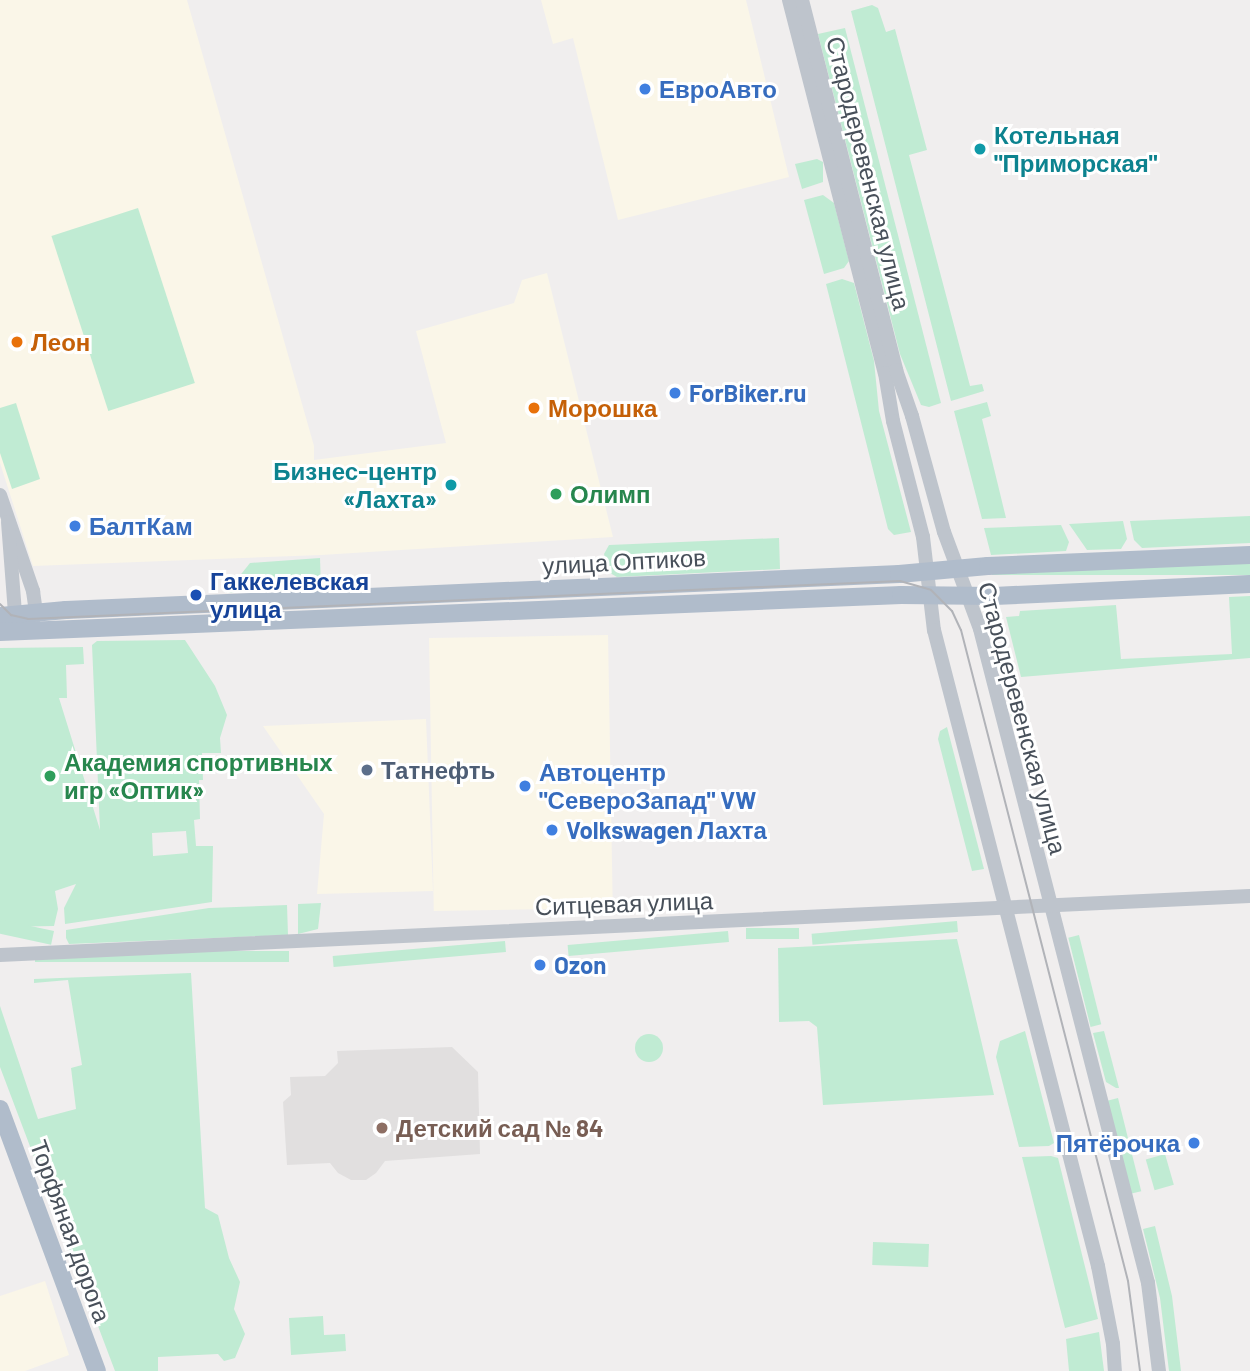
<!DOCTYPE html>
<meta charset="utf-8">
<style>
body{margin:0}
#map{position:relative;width:1250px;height:1371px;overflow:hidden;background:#f0eeee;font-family:Barlow,sans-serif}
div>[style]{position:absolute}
.commercial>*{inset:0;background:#faf6e8;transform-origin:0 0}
.education>*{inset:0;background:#e1dfdf}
.green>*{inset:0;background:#c0ebd3;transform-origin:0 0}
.round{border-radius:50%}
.minor>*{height:14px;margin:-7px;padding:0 7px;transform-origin:7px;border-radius:7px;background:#bec4cc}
.major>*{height:18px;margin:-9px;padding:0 9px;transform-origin:9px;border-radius:9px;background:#b0bccb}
.tram>*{height:2px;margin:-1px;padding:0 1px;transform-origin:1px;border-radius:1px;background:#b1b3b8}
.dots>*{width:19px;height:19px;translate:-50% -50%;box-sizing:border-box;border:4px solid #fff;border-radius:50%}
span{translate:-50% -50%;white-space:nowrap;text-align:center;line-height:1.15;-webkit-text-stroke:6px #fff;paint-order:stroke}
.shop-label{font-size:24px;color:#366cbe;font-weight:700}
.left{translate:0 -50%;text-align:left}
.right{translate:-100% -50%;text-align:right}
.culture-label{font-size:24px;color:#0d838f;font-weight:700}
.street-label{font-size:24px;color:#48505a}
.food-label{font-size:24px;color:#c56008;font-weight:700}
.leisure-label{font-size:24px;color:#27864d;font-weight:700}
.transit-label{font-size:24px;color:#164399;font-weight:700}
.service-label{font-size:24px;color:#4e5e75;font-weight:700}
.education-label{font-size:24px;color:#785e54;font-weight:700}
</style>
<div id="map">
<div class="commercial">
<i style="clip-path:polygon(0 0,187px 0,314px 446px,314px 460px,446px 443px,416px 331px,514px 303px,522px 280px,547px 273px,613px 537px,321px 555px,33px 566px,0 463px)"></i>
<i style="clip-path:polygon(541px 0,746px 0,789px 177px,618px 220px,573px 38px,553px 44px)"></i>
<i style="left:608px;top:635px;width:273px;height:179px;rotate:89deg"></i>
<i style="clip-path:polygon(426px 719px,433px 891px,317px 894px,324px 814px,263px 726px)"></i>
<i style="clip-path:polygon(45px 1281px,69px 1355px,25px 1371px,0 1371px,0 1296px)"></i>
</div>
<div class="education">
<i style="clip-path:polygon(452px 1047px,478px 1072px,480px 1154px,385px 1161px,376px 1173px,366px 1180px,351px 1180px,338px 1173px,330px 1163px,287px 1165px,283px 1102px,291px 1095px,290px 1077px,325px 1076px,338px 1063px,337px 1051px)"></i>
</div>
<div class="green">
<i style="clip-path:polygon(872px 5px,878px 8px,886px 32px,895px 29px,927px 150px,909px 155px,970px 386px,982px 384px,984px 391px,951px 401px,851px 11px)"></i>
<i style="clip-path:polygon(845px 28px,941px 403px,929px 407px,921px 405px,900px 354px,818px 34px)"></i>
<i style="clip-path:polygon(817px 159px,823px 162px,823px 182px,802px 189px,795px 164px)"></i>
<i style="clip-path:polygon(823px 195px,834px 203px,849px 261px,844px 268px,824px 274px,804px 200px)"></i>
<i style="left:138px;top:208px;width:184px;height:91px;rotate:72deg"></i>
<i style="clip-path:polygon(842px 279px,854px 283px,874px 361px,879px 411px,911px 532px,894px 535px,888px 529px,826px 284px)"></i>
<i style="clip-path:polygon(987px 402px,991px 416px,982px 419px,1006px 518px,982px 519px,954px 411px)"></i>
<i style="clip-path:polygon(16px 403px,40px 479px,12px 489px,0 453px,0 408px)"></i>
<i style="clip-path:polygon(1250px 516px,1250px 543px,1142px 548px,1134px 540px,1130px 521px)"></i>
<i style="clip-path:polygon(1123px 521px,1127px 539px,1121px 549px,1087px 550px,1069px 524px)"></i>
<i style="clip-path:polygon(1061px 525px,1069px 542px,1066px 551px,991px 555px,984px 528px)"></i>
<i style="clip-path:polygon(779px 538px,780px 569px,617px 577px,610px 573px,604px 554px,609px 545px)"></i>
<i style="clip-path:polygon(320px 558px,321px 589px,226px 593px,250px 563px)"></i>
<i style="left:1250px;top:563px;width:12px;height:258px;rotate:90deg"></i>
<i style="clip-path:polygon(1250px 596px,1250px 658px,1021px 677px,1006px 617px,1019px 616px,1020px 611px,1116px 605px,1121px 659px,1232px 654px,1229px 597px)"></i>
<i style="clip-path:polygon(evenodd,185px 640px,215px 686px,227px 715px,220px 738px,221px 753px,202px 753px,203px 780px,199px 780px,200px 819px,194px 820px,196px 846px,213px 846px,212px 902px,65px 924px,64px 908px,76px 884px,55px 891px,58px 909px,54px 926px,0 927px,0 648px,83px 647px,84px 664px,66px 665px,67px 698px,59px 698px,100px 830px,92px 645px,97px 641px,185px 640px,186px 831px,188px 853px,153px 856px,152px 833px,186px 831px)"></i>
<i style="left:1014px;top:694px;width:81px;height:8px;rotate:76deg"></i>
<i style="clip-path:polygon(947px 727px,984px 869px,972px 871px,938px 739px,940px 731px)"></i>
<i style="clip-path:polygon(321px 903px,318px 929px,298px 934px,298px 904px)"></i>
<i style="clip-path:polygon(287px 905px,288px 935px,69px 944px,66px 938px,66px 930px,209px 908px)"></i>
<i style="left:957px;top:921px;width:11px;height:146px;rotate:85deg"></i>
<i style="left:799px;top:928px;width:11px;height:53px;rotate:90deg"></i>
<i style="left:54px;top:931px;width:14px;height:54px;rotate:102deg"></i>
<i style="left:728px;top:931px;width:11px;height:161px;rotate:85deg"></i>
<i style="left:1079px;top:935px;width:92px;height:11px;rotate:76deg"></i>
<i style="clip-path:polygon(957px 939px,994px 1095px,823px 1105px,817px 1027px,809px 1021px,779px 1022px,778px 948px)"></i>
<i style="left:505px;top:941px;width:11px;height:173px;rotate:85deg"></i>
<i style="left:289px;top:951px;width:11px;height:254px;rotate:90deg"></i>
<i style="clip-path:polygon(191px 973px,205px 1208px,218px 1215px,229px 1258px,240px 1282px,234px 1309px,245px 1334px,235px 1358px,224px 1361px,218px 1354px,158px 1357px,158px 1371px,115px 1371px,0 1067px,0 1006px,38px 1119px,76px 1109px,71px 1068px,82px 1065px,68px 980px,34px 983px,34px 979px)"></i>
<i style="clip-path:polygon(1025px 1031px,1054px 1143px,1049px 1146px,1019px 1147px,996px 1057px,1000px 1041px)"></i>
<i style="clip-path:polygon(1104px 1031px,1119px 1088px,1116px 1088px,1106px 1082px,1093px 1033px)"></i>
<i class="round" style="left:635px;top:1034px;width:28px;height:28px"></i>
<i style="left:1118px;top:1098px;width:96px;height:12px;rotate:76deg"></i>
<i style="left:1165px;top:1154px;width:32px;height:20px;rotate:74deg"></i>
<i style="clip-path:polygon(1051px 1156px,1058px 1158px,1098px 1319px,1065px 1328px,1022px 1157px)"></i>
<i style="clip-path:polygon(1155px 1226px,1172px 1296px,1181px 1371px,1169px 1371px,1160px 1298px,1143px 1229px)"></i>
<i style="left:929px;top:1244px;width:23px;height:56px;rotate:92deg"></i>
<i style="clip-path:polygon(323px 1316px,324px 1335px,345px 1334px,346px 1351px,291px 1355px,289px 1318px)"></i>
<i style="clip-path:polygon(1099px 1332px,1104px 1371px,1069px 1371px,1066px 1339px)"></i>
</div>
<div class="minor">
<i style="left:789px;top:0;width:385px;rotate:75.6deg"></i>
<i style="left:885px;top:373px;width:49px;rotate:80.5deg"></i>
<i style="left:893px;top:421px;width:120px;rotate:75.5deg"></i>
<i style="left:923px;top:537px;width:94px;rotate:83.3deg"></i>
<i style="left:934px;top:630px;width:657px;rotate:75.54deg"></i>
<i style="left:1098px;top:1266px;width:79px;rotate:79.1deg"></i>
<i style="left:1113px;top:1344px;width:27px;rotate:86deg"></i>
<i style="left:802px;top:0;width:382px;rotate:75.7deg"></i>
<i style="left:896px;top:370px;width:49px;rotate:70.8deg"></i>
<i style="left:912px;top:416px;width:120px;rotate:74.6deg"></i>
<i style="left:944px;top:532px;width:103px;rotate:69.6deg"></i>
<i style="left:980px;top:629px;width:675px;rotate:75.59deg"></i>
<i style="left:1148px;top:1283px;width:89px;rotate:82.9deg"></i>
<i style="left:0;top:495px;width:102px;rotate:71deg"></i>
<i style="left:33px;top:591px;width:22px;rotate:82deg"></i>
<i style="left:36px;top:613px;width:8px;rotate:113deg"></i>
<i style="left:8px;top:522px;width:92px;rotate:85.6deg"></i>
<i style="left:15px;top:614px;width:8px;rotate:50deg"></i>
<i style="left:0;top:955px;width:1251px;rotate:-2.7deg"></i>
</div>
<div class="major">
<i style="left:0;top:616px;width:66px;rotate:-5.2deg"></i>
<i style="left:66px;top:610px;width:834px;rotate:-2.47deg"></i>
<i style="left:899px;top:574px;width:89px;rotate:-5.1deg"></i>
<i style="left:988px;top:566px;width:262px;rotate:-2.4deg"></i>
<i style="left:0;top:632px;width:902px;rotate:-2.35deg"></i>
<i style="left:901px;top:595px;width:93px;rotate:0.6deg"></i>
<i style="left:994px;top:596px;width:256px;rotate:-2.7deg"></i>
<i style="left:0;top:1109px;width:279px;rotate:69.7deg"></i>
</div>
<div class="tram">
<i style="left:0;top:604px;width:16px;rotate:45deg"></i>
<i style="left:11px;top:615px;width:17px;rotate:13deg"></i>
<i style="left:28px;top:619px;width:873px;rotate:-2.5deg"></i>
<i style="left:900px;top:581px;width:32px;rotate:16deg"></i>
<i style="left:931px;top:590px;width:30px;rotate:45deg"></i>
<i style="left:952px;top:611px;width:21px;rotate:65deg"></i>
<i style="left:961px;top:630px;width:672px;rotate:75.61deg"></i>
<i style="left:1128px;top:1281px;width:91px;rotate:82.4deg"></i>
</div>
<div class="dots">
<i style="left:645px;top:89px;background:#3f7fe0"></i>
<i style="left:980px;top:149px;background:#0f9aa8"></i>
<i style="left:17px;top:342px;background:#e8710a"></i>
<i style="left:675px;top:393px;background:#3f7fe0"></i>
<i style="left:534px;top:408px;background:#e8710a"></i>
<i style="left:451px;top:485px;background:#0f9aa8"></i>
<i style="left:556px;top:494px;background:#2e9e5b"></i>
<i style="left:75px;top:526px;background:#3f7fe0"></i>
<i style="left:196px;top:595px;background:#1a4fb4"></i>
<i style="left:367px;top:770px;background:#5c6f8a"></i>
<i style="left:50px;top:776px;background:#2e9e5b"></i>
<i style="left:525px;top:786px;background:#3f7fe0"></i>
<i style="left:552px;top:830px;background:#3f7fe0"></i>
<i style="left:540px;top:965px;background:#3f7fe0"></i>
<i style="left:382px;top:1128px;background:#8d6e63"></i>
<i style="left:1194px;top:1143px;background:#3f7fe0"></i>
</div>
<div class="shop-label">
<span class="left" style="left:659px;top:89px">ЕвроАвто</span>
<span class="left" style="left:689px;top:393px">ForBiker.ru</span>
<span class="left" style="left:89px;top:526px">БалтКам</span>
<span class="left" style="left:539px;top:786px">Автоцентр<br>"СевероЗапад" VW</span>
<span class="left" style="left:566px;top:830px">Volkswagen Лахта</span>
<span class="left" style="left:554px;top:965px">Ozon</span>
<span class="right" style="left:1180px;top:1143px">Пятёрочка</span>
</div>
<div class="culture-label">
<span class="left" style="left:994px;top:149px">Котельная<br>"Приморская"</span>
<span class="right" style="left:437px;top:485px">Бизнес-центр<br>«Лахта»</span>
</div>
<div class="street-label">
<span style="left:869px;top:173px;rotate:76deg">Стародеревенская улица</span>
<span style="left:624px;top:561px;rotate:-3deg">улица Оптиков</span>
<span style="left:1023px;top:718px;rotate:75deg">Стародеревенская улица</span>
<span style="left:624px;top:903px;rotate:-2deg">Ситцевая улица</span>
<span style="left:71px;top:1231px;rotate:70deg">Торфяная дорога</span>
</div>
<div class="food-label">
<span class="left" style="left:31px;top:342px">Леон</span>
<span class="left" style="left:548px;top:408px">Морошка</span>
</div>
<div class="leisure-label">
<span class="left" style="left:570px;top:494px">Олимп</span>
<span class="left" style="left:64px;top:776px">Академия спортивных<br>игр «Оптик»</span>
</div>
<div class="transit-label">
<span class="left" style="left:210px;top:595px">Гаккелевская<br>улица</span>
</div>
<div class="service-label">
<span class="left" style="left:381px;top:770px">Татнефть</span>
</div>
<div class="education-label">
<span class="left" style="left:396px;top:1128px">Детский сад № 84</span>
</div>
</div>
